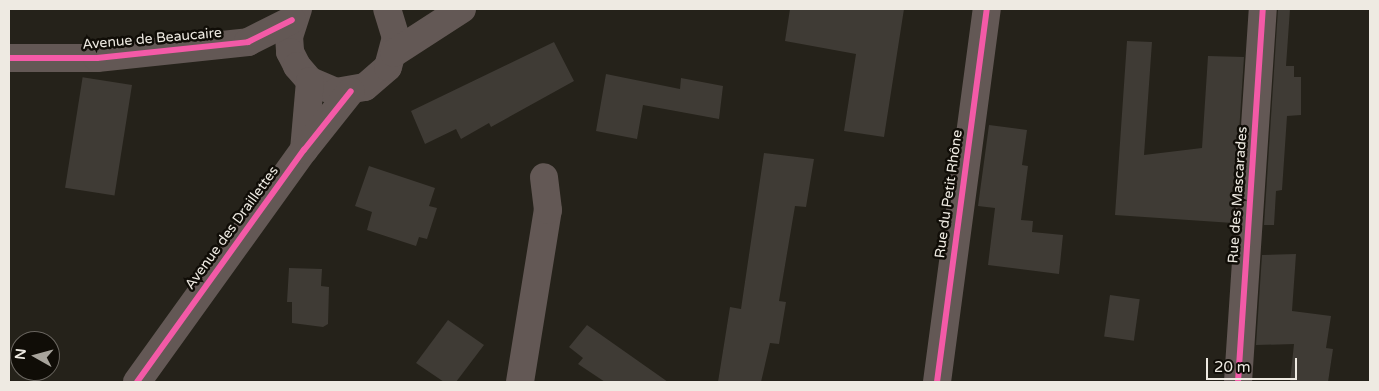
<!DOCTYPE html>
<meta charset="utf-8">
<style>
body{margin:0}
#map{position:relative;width:1379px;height:391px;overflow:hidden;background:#25221a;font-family:"Varela Round",sans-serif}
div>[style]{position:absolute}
.building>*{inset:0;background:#3f3b35;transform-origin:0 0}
.minor>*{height:28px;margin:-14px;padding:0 14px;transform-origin:14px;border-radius:14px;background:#635855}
.cycleway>*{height:6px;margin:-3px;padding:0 3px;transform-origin:3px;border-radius:3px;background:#f35aa7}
span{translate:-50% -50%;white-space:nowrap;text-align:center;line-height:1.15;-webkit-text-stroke:5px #100d07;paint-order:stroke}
.street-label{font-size:14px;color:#eeeae2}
.frame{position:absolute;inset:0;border:10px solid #eeeae2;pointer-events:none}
.north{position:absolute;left:10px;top:331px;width:50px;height:50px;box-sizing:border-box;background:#100d07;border:1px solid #69655f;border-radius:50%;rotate:277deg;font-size:14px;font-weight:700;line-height:20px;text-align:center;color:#eeeae2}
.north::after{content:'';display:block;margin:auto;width:18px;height:22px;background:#a8a49c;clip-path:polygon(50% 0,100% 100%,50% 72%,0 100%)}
.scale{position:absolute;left:1206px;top:358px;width:91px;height:22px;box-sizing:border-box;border:2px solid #eeeae2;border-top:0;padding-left:6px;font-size:15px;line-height:18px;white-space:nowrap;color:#eeeae2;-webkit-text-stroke:4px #100d07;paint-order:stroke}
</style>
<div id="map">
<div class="building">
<i style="clip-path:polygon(790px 9px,904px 9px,884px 137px,844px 131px,856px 54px,785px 41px)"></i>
<i style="clip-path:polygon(1278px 9px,1290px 9px,1286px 66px,1294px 66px,1294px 77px,1301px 77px,1301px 115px,1287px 116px,1282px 190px,1276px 191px,1274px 225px,1264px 225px)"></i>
<i style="clip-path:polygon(1127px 41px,1152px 42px,1144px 155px,1202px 148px,1208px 56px,1244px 57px,1233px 223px,1115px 215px)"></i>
<i style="clip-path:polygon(554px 42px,574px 81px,491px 127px,489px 123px,461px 139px,456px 129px,425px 144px,411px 111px)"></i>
<i style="clip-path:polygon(606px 74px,680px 89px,681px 78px,723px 86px,719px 119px,643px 105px,637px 139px,596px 131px)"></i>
<i style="left:132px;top:85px;width:112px;height:50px;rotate:99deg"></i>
<i style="clip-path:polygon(989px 125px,1027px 130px,1022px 165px,1028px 166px,1021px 220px,1033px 221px,1032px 232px,1063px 235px,1059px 274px,988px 265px,995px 208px,978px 206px)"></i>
<i style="clip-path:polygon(764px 153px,814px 159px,806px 207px,795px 206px,779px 301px,786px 302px,779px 344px,770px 343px,761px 382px,718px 382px,730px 307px,741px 309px)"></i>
<i style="clip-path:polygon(369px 166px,435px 188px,429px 206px,437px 208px,427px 239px,419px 237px,416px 246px,367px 230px,372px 212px,355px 206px)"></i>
<i style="clip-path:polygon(1296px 254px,1292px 311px,1331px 316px,1326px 348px,1333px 349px,1328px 382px,1290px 382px,1294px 344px,1256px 345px,1262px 255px)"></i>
<i style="clip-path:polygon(289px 268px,322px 269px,321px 286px,329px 287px,328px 324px,323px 327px,292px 323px,292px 302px,287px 302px)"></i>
<i style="left:1110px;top:295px;width:30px;height:42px;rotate:8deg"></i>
<i style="clip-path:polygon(448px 320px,484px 345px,456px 382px,444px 382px,416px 363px)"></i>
<i style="clip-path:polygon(587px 325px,668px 382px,605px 382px,578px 364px,583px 358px,569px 347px)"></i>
</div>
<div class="minor">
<i style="left:298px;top:9px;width:28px;rotate:108deg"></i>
<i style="left:289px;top:36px;width:16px;rotate:86deg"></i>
<i style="left:290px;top:52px;width:16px;rotate:63deg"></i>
<i style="left:297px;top:66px;width:20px;rotate:49deg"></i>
<i style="left:310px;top:81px;width:28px;rotate:23deg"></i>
<i style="left:336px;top:92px;width:29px;rotate:-10deg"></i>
<i style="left:365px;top:87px;width:30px;rotate:-41deg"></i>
<i style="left:388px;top:67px;width:30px;rotate:-75deg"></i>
<i style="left:396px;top:38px;width:30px;rotate:-107deg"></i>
<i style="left:394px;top:53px;width:81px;rotate:-32.9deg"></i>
<i style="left:9px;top:58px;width:88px"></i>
<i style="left:97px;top:58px;width:152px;rotate:-6deg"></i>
<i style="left:248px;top:42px;width:49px;rotate:-26.6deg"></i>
<i style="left:304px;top:150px;width:69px;rotate:-85deg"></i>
<i style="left:137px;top:382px;width:286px;rotate:-54.3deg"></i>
<i style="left:304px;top:150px;width:75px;rotate:-51.5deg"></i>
<i style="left:520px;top:382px;width:174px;rotate:-80.8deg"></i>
<i style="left:548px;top:210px;width:33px;rotate:-97deg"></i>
<i style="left:937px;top:382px;width:376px;rotate:-82.4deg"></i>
<i style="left:1238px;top:382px;width:374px;rotate:-86.2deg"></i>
</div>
<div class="cycleway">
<i style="left:9px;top:58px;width:88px"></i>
<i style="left:97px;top:58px;width:152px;rotate:-6deg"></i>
<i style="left:248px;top:42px;width:49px;rotate:-26.6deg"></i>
<i style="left:137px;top:382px;width:286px;rotate:-54.3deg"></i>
<i style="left:304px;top:150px;width:75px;rotate:-51.5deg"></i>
<i style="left:937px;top:382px;width:376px;rotate:-82.4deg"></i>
<i style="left:1238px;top:382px;width:374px;rotate:-86.2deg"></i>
</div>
<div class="street-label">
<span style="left:152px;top:39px;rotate:-5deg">Avenue de Beaucaire</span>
<span style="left:949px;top:194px;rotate:-82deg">Rue du Petit Rhône</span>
<span style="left:1238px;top:195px;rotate:-86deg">Rue des Mascarades</span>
<span style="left:232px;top:228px;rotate:-54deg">Avenue des Draillettes</span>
</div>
<div class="frame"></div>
<div class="north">N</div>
<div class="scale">20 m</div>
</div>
